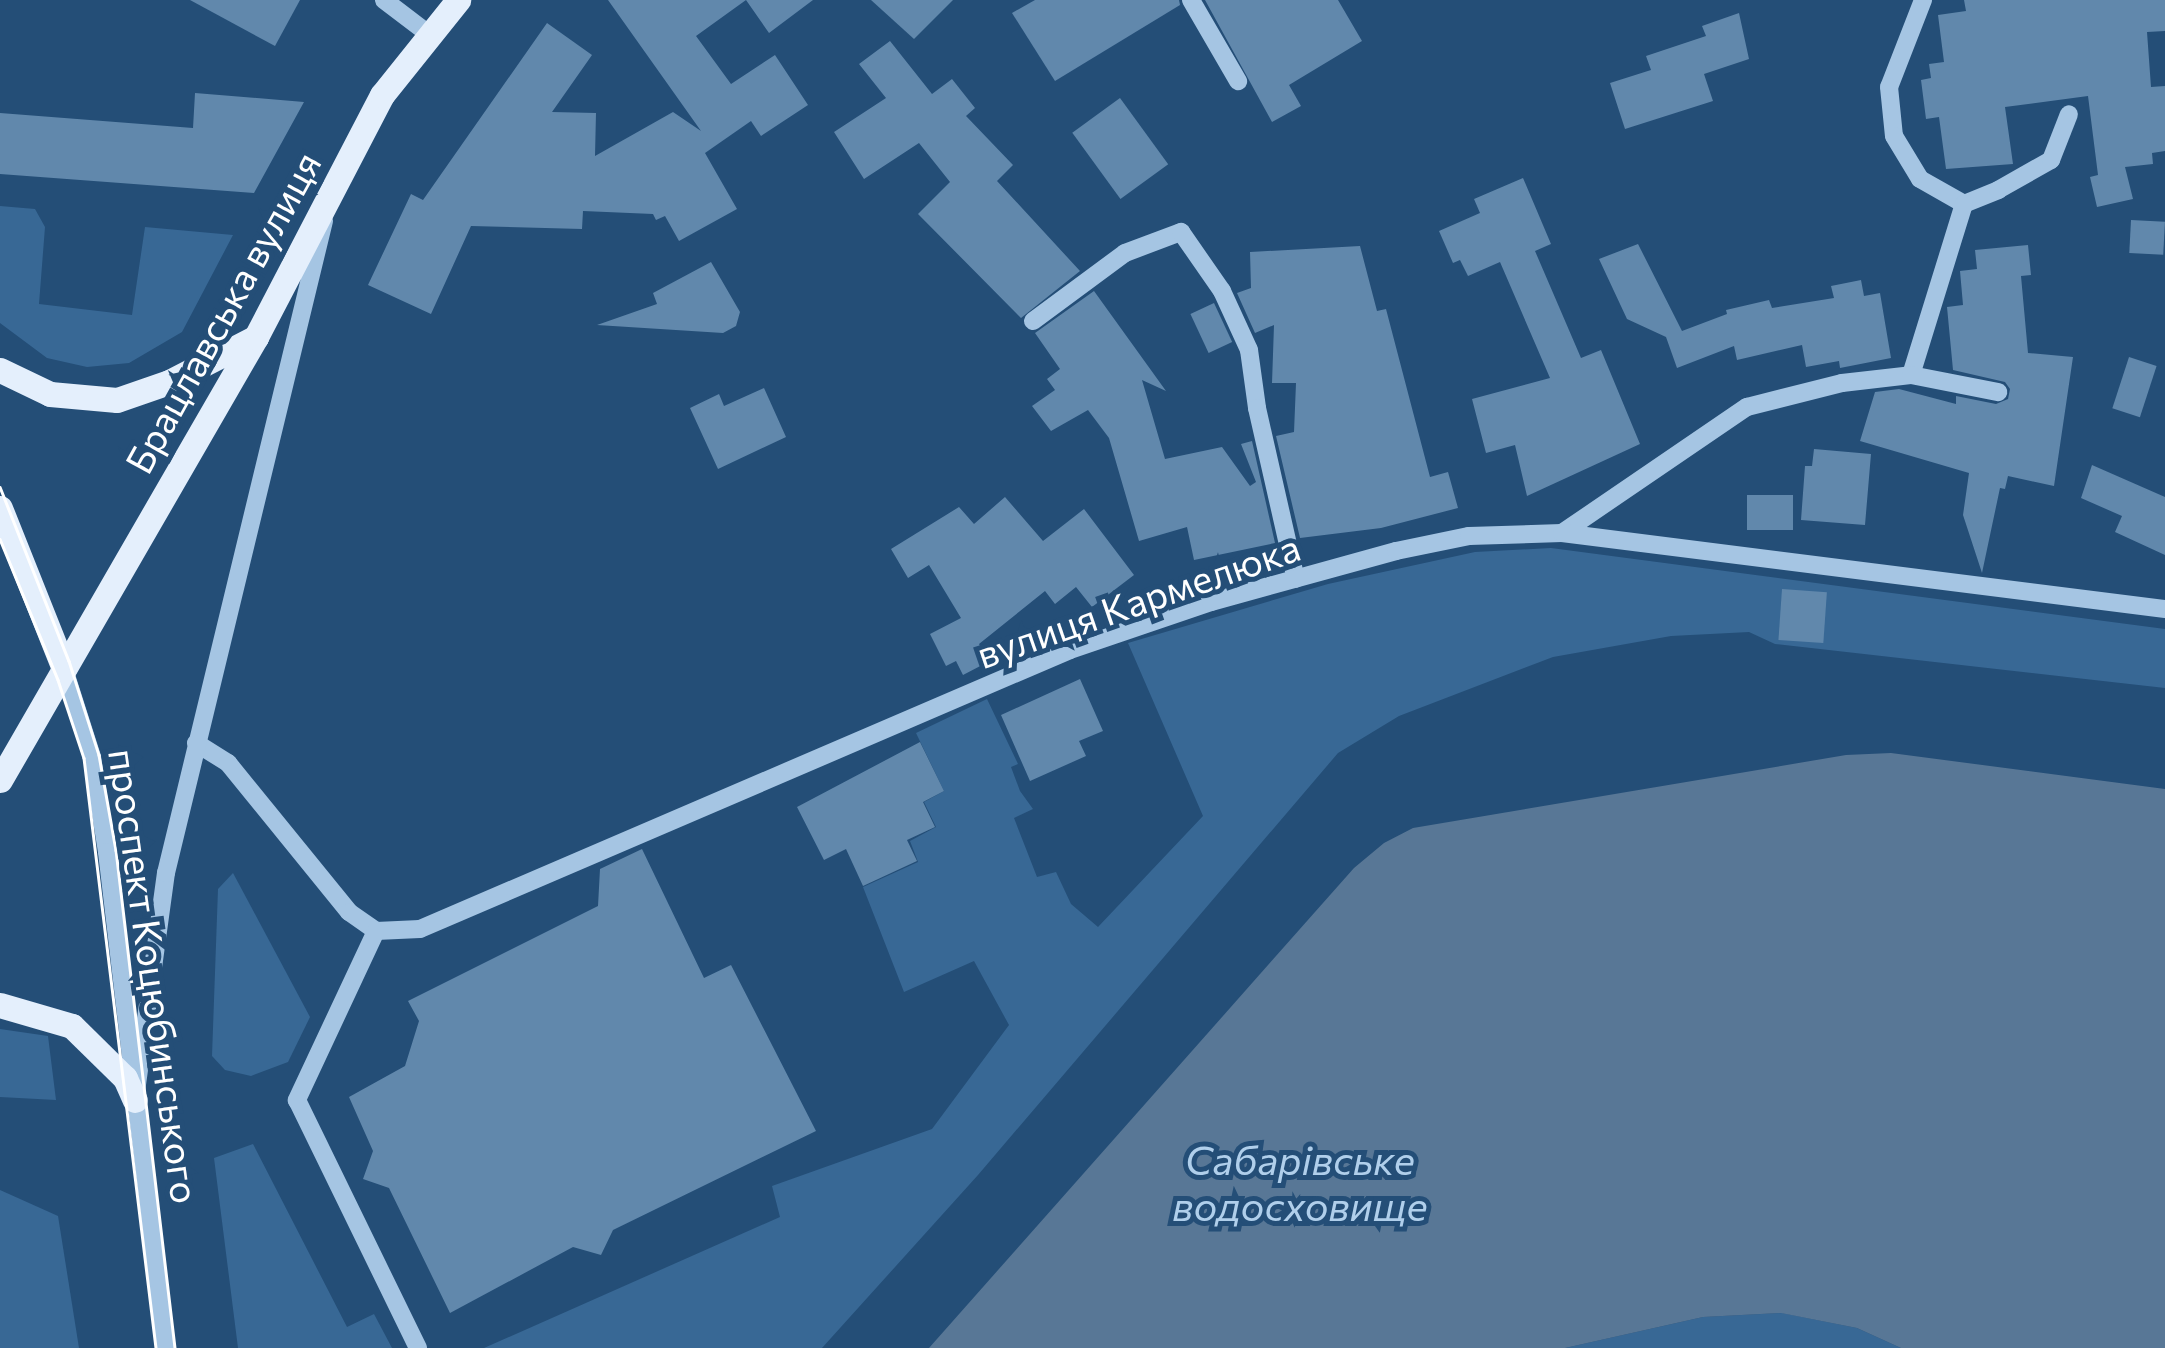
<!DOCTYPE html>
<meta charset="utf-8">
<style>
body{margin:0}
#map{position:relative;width:2165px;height:1348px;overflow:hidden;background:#244e77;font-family:Commissioner,sans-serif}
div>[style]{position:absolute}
.green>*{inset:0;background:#386895}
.water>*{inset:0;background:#587796}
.building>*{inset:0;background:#6188ac;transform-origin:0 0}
.minor>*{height:18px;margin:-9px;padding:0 9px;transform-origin:9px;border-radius:9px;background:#a5c5e3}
.major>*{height:25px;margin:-12.5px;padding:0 12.5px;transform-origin:12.5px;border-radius:12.5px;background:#e4effc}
.tram>*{height:2.5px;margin:-1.25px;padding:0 1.25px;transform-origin:1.25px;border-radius:1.25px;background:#fff}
span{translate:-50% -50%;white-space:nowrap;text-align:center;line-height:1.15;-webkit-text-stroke:10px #244e77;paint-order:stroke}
.street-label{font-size:38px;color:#fff}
.water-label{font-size:40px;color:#b0cfeb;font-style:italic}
</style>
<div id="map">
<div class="green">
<i style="clip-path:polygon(0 206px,35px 209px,45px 227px,39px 304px,132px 315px,145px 227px,233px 235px,182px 332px,129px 363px,87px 367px,47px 358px,0 323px)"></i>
<i style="clip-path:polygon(1551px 548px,2165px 629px,2165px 688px,1775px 644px,1749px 632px,1671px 636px,1553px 657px,1399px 716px,1338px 753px,978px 1175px,822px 1348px,484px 1348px,780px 1217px,772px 1186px,932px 1129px,1009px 1025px,974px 961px,904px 992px,863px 887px,918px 862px,910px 841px,936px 827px,924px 802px,944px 791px,916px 733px,987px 699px,1018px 764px,1011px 767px,1020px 791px,1033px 809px,1014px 818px,1037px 877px,1056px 872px,1071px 904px,1098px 927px,1203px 816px,1128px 643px,1328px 584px,1475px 552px)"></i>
<i style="clip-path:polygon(233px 873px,310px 1017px,288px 1062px,251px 1076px,225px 1070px,212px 1056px,218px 889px)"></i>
<i style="clip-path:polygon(0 1029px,48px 1036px,56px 1100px,0 1097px)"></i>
<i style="clip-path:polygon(253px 1144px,347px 1327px,374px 1314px,392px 1348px,238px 1348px,214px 1158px)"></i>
<i style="clip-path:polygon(0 1190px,58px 1216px,79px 1348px,0 1348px)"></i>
<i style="clip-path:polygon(1782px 1313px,1857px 1328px,1901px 1348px,1565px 1348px,1703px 1317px)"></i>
</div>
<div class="water">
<i style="clip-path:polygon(1891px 753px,2165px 789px,2165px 1348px,1901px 1348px,1857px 1328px,1781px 1313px,1703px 1317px,1565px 1348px,929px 1348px,1354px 868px,1384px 843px,1413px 828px,1846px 755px)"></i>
</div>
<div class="building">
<i style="clip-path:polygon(190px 0,300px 0,275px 46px)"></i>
<i style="clip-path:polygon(608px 0,813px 0,769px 33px,746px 0,696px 36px,731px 84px,775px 55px,808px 105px,761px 136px,751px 121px,705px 153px,737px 209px,679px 241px,665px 216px,656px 220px,653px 214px,583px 211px,582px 229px,471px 226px,431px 314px,368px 285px,411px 194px,423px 200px,547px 23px,592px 55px,552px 112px,596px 113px,595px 156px,673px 112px,701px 131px)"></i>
<i style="clip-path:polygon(871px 0,953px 0,914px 39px)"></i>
<i style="clip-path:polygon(1035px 0,1179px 0,1180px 5px,1055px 81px,1012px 13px)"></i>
<i style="clip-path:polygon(1205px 0,1338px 0,1362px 41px,1289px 85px,1301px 106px,1272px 122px)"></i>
<i style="clip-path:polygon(1964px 0,2165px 0,2165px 31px,2147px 32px,2151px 87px,2165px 86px,2165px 151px,2152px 153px,2153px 164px,2125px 167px,2133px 199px,2097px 207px,2090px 177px,2098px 175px,2088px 96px,2005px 107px,2013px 164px,1946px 169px,1939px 117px,1926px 119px,1921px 80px,1931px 78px,1929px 64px,1944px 62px,1938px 15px,1966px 11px)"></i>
<i style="clip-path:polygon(1739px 13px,1749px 59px,1704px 74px,1713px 101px,1625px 129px,1610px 83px,1651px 70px,1646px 56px,1706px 36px,1702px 26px)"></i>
<i style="clip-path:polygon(890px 41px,932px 94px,952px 79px,975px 108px,966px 116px,1013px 165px,997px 181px,1080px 271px,1021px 318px,918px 214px,950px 182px,919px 143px,864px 179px,834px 132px,886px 98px,859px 64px)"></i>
<i style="clip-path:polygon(195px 93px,304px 102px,254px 193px,0 174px,0 113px,193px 128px)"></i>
<i style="left:1120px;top:98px;width:82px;height:59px;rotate:54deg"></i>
<i style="clip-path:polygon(1523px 178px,1551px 244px,1535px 251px,1581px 358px,1601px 350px,1640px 444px,1527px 496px,1515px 445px,1486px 453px,1472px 399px,1550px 378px,1500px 262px,1468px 276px,1460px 260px,1453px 263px,1439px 231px,1480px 213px,1474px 199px)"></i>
<i style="left:2131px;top:220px;width:34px;height:33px;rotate:3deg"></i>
<i style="clip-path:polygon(1638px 244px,1682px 331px,1727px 314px,1726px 310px,1769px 300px,1772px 308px,1834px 298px,1831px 286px,1861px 280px,1864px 296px,1880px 293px,1891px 358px,1840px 368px,1839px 361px,1806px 367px,1802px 345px,1737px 360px,1734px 346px,1677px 368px,1666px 337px,1627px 319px,1599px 259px)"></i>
<i style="clip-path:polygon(2028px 245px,2031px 275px,2021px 276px,2028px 353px,2073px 357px,2054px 486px,2008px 476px,2005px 489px,2000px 488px,1982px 573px,1963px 515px,1969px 473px,1860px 441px,1875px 392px,1899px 389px,1956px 404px,1956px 396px,1996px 404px,2008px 399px,2010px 389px,2005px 382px,1953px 370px,1947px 307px,1963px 305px,1960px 271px,1977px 269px,1975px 250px)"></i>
<i style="clip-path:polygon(1360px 246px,1377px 311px,1386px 309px,1430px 477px,1448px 472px,1458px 508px,1381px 528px,1300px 538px,1276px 436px,1294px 432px,1296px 383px,1272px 383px,1274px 325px,1255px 333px,1237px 293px,1251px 288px,1250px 252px)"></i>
<i style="clip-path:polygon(711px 262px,740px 312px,736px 326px,723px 333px,597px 325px,657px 304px,653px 293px)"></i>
<i style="clip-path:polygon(1094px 291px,1166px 391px,1142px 380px,1165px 459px,1222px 447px,1250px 486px,1256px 482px,1241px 444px,1252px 441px,1275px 543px,1194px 560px,1187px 527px,1139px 541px,1109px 438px,1088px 410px,1051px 431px,1032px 406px,1055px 390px,1047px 379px,1060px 369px,1035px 333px)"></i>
<i style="left:1214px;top:303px;width:43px;height:26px;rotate:65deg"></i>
<i style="left:2129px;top:357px;width:29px;height:54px;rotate:18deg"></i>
<i style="clip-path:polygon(764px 388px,786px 437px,718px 469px,690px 408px,719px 394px,724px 406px)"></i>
<i style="clip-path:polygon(1814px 449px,1871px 454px,1865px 525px,1801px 520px,1805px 466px,1812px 466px)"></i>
<i style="clip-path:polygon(2092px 465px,2165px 497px,2165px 555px,2115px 532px,2122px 516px,2081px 498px)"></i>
<i style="left:1747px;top:495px;width:46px;height:35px"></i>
<i style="clip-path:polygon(1005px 497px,1043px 541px,1084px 509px,1134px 575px,1092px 607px,1076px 587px,1055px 604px,1045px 591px,979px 644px,988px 662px,963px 675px,956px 661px,946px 666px,930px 634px,961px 618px,929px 565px,908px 578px,891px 549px,959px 507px,974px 524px)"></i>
<i style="left:1782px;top:589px;width:45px;height:51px;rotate:4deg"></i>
<i style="clip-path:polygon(1080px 679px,1103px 731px,1079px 741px,1086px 756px,1030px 781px,1001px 715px)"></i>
<i style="clip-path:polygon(920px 742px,944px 791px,923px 802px,935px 827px,907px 840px,917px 861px,863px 886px,846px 849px,824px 860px,797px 807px)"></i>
<i style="clip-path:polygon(642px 849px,704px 978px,731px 965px,816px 1131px,613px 1230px,601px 1255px,573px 1247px,450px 1313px,389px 1188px,363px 1179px,373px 1151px,349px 1097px,405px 1066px,419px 1021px,408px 1001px,598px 906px,600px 869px)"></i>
</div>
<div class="minor">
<i style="left:384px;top:0;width:58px;rotate:37.3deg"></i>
<i style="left:1191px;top:0;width:94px;rotate:59.9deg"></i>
<i style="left:1923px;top:0;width:93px;rotate:111.3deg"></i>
<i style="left:1889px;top:87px;width:49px;rotate:84.2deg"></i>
<i style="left:1894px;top:136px;width:50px;rotate:58.8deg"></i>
<i style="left:1920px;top:179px;width:51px;rotate:29.6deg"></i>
<i style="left:1964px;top:204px;width:37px;rotate:-22deg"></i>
<i style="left:1998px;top:190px;width:61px;rotate:-29.5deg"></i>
<i style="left:2051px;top:160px;width:49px;rotate:-68.6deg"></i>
<i style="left:1033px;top:321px;width:114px;rotate:-36.5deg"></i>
<i style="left:1125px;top:253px;width:60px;rotate:-20.6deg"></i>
<i style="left:1181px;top:232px;width:72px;rotate:55.2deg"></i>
<i style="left:1222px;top:291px;width:65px;rotate:65.4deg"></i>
<i style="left:1249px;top:350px;width:59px;rotate:82.1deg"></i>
<i style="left:1257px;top:408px;width:175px;rotate:77.2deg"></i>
<i style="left:1911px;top:375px;width:179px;rotate:-72.8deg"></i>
<i style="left:1562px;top:533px;width:224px;rotate:-34.3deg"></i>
<i style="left:1747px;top:407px;width:98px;rotate:-14.2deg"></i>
<i style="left:1842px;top:383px;width:69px;rotate:-6.6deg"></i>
<i style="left:1911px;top:375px;width:89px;rotate:11.1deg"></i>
<i style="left:64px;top:669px;width:92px;rotate:72.3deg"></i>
<i style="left:92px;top:757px;width:96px;rotate:81deg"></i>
<i style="left:107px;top:852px;width:499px;rotate:83.3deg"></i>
<i style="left:196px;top:743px;width:38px;rotate:32deg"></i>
<i style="left:228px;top:763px;width:192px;rotate:50.9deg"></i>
<i style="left:349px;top:912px;width:33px;rotate:35deg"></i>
<i style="left:376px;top:931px;width:44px;rotate:-2.6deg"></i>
<i style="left:420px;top:929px;width:707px;rotate:-23.23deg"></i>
<i style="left:1070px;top:650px;width:149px;rotate:-18.8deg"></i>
<i style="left:1211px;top:602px;width:192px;rotate:-15.4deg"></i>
<i style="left:1396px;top:551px;width:75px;rotate:-11.6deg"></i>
<i style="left:1469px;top:536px;width:93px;rotate:-1.8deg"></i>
<i style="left:1562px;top:533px;width:608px;rotate:7.18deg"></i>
<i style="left:376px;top:931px;width:187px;rotate:115.1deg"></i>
<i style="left:297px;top:1100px;width:276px;rotate:64deg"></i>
<i style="left:135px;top:1099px;width:228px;rotate:-82.2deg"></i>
<i style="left:166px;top:873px;width:671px;rotate:-76.38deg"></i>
</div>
<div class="major">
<i style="left:0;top:370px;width:55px;rotate:25.6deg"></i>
<i style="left:50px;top:394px;width:67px;rotate:5.1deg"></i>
<i style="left:117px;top:400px;width:55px;rotate:-19.1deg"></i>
<i style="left:169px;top:382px;width:98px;rotate:-27.3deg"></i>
<i style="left:0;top:508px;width:173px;rotate:68.3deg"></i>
<i style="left:0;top:780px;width:512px;rotate:-59.98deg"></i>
<i style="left:256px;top:337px;width:273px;rotate:-62.5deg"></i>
<i style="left:382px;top:95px;width:122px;rotate:-51.3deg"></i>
<i style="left:0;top:1005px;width:75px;rotate:16.3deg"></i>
<i style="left:72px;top:1026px;width:74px;rotate:44.5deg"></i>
<i style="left:125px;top:1078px;width:24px;rotate:66deg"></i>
</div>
<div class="tram">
<i style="left:0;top:487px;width:187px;rotate:68.4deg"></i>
<i style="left:69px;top:661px;width:99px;rotate:72.3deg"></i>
<i style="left:99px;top:755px;width:97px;rotate:79.9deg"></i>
<i style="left:116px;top:850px;width:501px;rotate:83.24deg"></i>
<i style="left:0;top:539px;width:152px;rotate:67.6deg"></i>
<i style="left:58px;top:680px;width:82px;rotate:71.6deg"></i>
<i style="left:84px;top:758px;width:594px;rotate:83.04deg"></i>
</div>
<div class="street-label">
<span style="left:222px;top:312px;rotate:-61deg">Брацлавська вулиця</span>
<span style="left:1138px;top:600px;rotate:-19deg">вулиця Кармелюка</span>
<span style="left:155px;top:976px;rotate:82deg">проспект Коцюбинського</span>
</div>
<div class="water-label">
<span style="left:1300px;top:1182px">Сабарівське<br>водосховище</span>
</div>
</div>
